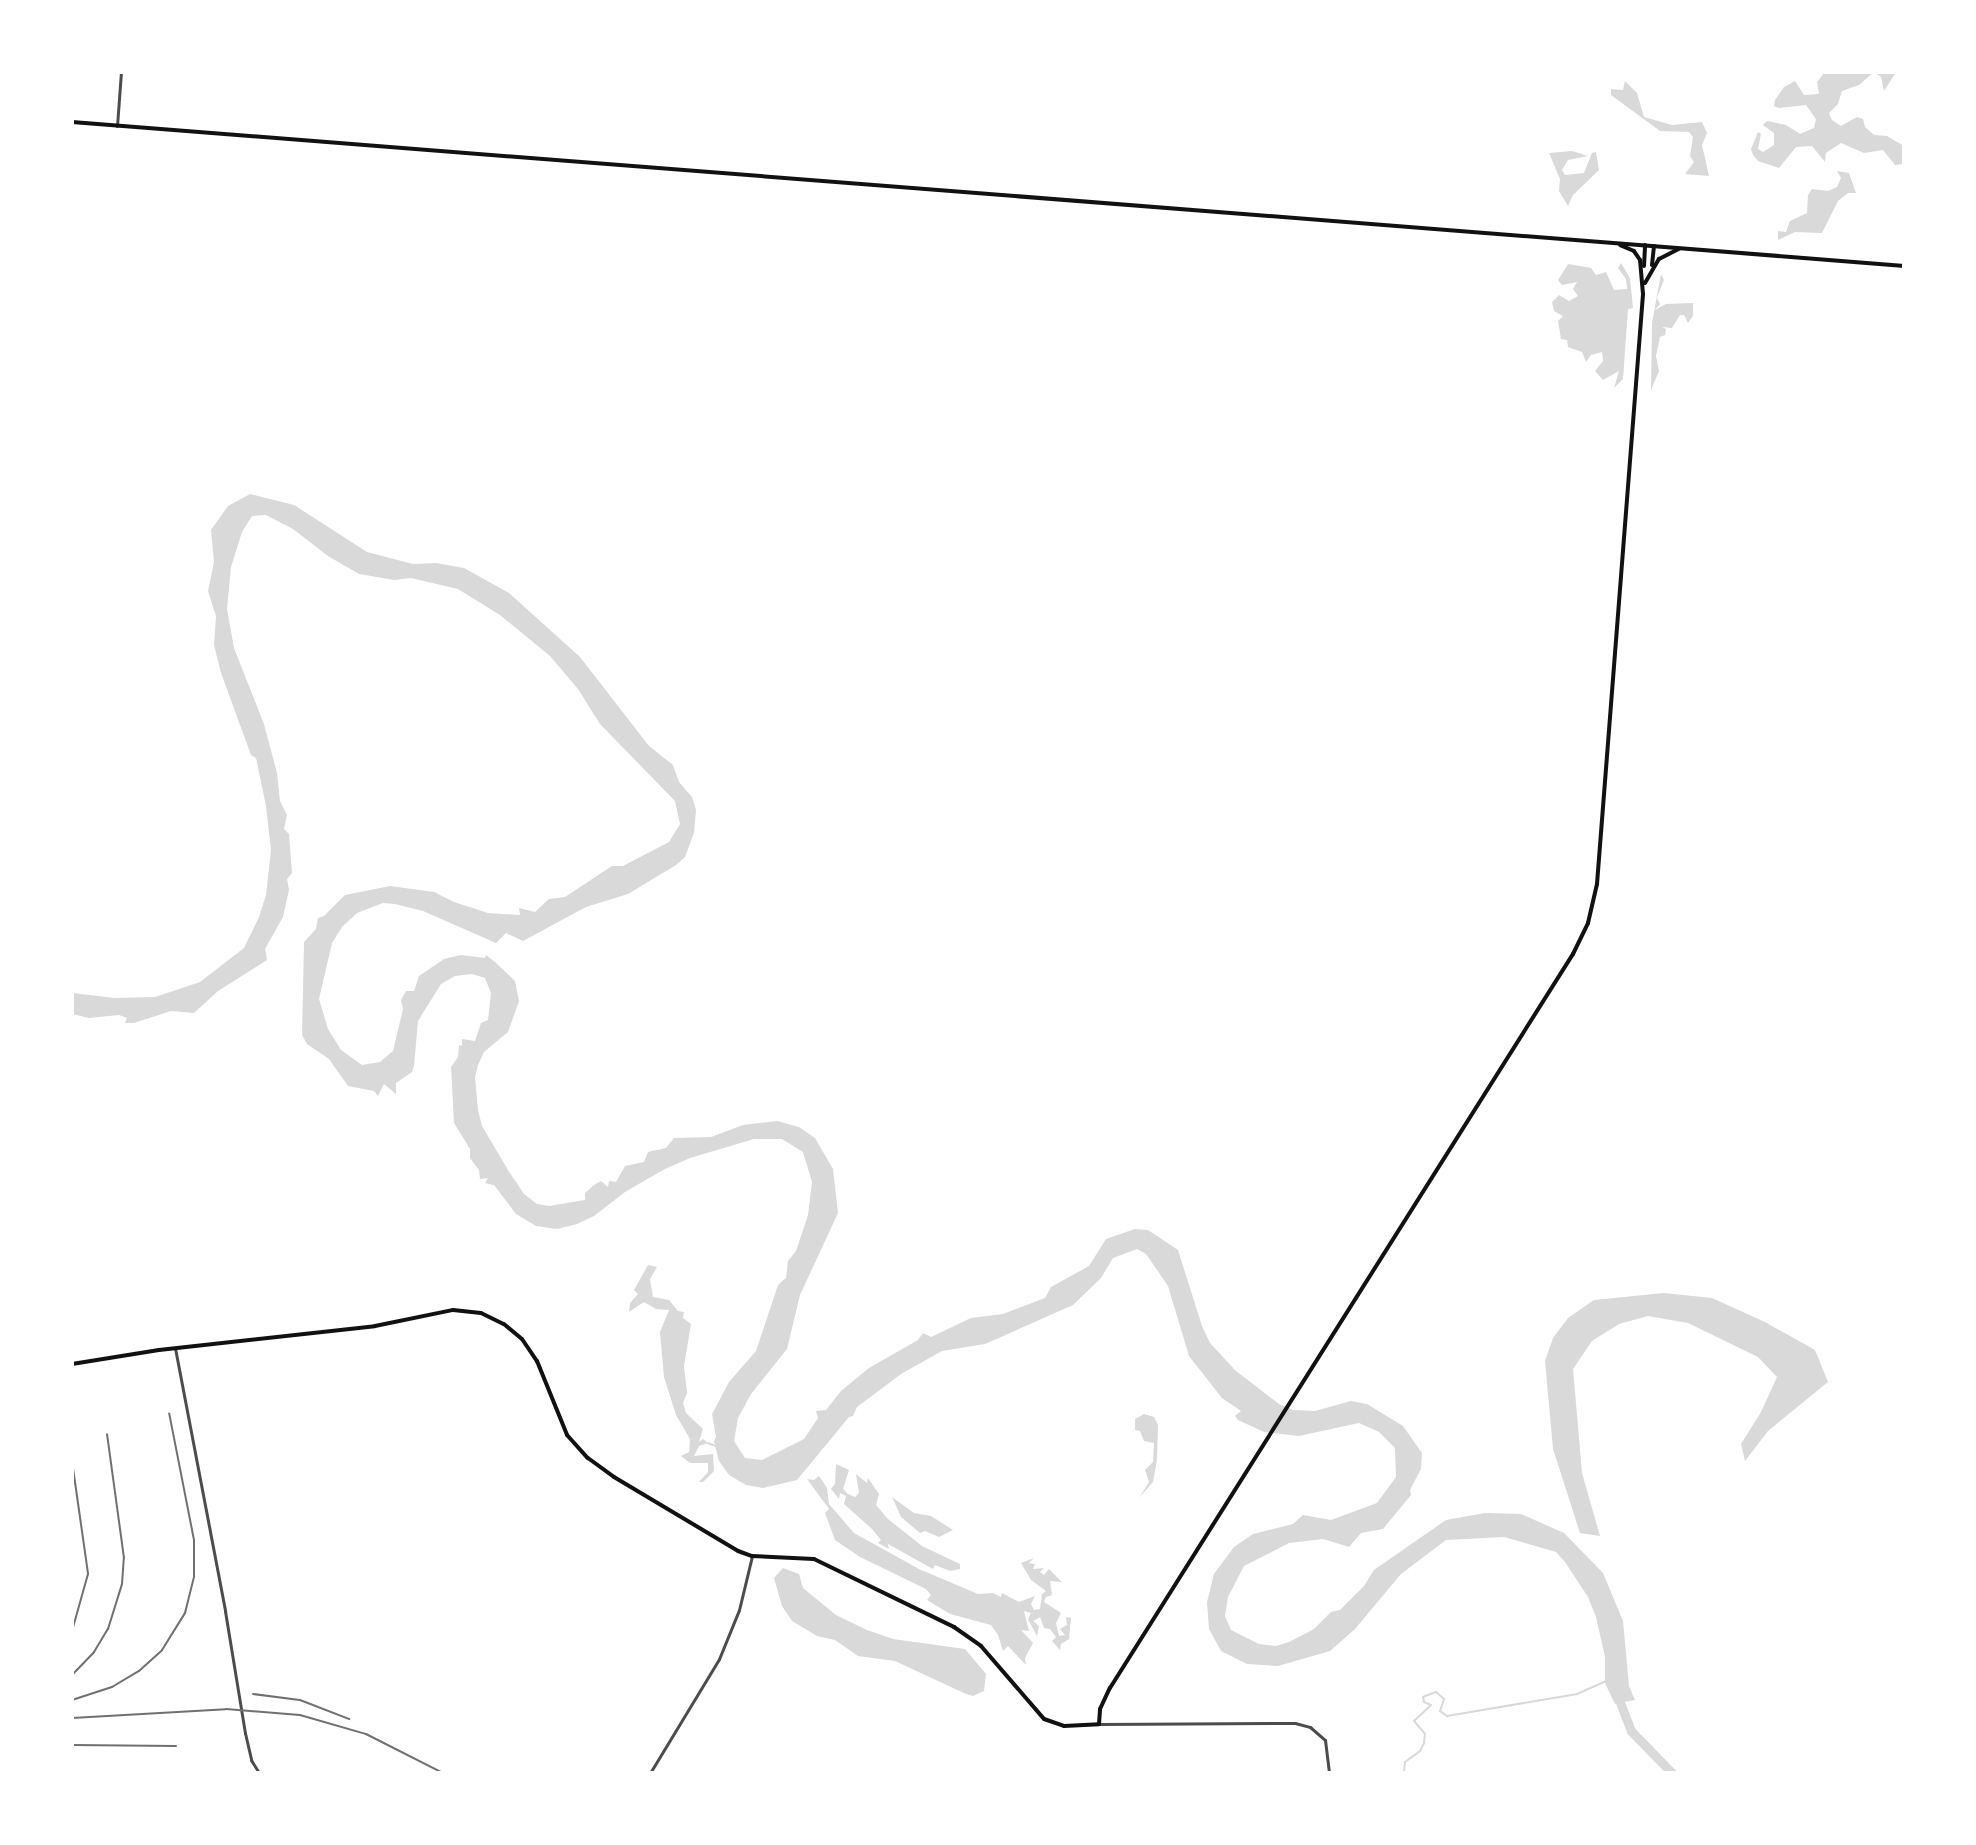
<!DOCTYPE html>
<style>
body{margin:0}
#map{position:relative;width:1976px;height:1845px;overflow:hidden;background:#fff;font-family:Roboto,sans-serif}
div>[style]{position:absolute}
.water>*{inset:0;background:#d9d9d9}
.stream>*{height:2px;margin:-1px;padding:0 1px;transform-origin:1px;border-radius:1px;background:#d9d9d9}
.river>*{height:9px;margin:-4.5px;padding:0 4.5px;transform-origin:4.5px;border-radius:4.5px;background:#d9d9d9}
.minor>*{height:3px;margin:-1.5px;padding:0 1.5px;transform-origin:1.5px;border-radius:1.5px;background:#4c4c4c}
.tertiary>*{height:3px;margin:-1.5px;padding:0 1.5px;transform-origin:1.5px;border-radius:1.5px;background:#4c4c4c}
.secondary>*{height:4px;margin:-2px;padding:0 2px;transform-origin:2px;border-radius:2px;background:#111}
.primary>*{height:4px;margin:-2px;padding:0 2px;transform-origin:2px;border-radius:2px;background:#111}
.rail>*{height:2px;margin:-1px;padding:0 1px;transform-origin:1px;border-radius:1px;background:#707070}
span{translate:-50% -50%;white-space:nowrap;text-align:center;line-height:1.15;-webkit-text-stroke:7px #fff;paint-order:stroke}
.frame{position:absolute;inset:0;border:74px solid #fff;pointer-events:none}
</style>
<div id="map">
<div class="water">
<i style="clip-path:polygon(1825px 72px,1896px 72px,1884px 91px,1881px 77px,1874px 72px,1859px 85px,1842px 91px,1838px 104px,1829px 113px,1832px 120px,1841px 126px,1857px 117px,1863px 119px,1865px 127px,1874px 135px,1887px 136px,1904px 146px,1904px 169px,1902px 164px,1895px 165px,1883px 150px,1864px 153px,1841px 143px,1826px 153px,1825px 162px,1812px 146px,1796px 147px,1779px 168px,1758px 161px,1753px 155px,1751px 149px,1758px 132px,1761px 134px,1758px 149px,1763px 152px,1774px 145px,1774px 133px,1763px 125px,1767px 121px,1786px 125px,1800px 134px,1814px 128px,1816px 119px,1806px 105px,1779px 108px,1774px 106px,1775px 100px,1784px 87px,1795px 81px,1804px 95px,1819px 94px,1817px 82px)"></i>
<i style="clip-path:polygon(1625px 81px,1637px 93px,1644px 117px,1672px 125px,1702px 122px,1707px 133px,1702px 145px,1709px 176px,1685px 174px,1694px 162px,1690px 156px,1693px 137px,1689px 132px,1660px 131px,1611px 95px,1611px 89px,1623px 90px)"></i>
<i style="clip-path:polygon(1572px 151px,1588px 156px,1568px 160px,1562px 170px,1565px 175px,1584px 173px,1592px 153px,1596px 152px,1599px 170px,1573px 195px,1568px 206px,1559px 191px,1560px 179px,1549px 153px)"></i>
<i style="clip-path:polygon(1837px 171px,1849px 173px,1856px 193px,1848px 193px,1838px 201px,1822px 233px,1795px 232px,1778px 240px,1778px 231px,1786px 232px,1790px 221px,1807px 213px,1808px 195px,1812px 189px,1828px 191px,1837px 187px,1841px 178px)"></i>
<i style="clip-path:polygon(1621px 263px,1630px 278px,1633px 308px,1628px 309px,1623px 379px,1614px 388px,1619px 371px,1603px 380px,1595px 371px,1603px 361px,1602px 352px,1591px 355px,1586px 362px,1582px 352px,1568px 347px,1567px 340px,1561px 339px,1558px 321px,1563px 316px,1554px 311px,1552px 302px,1559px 295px,1569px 301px,1578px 296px,1573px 289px,1577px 282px,1562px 285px,1558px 280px,1568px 264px,1591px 268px,1596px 275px,1606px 272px,1614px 290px,1627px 289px,1626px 279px,1618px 268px)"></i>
<i style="clip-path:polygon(1661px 274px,1664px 280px,1657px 298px,1660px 304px,1655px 310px,1666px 304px,1693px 303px,1693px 316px,1688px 323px,1684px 315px,1680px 315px,1672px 328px,1662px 327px,1666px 329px,1665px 335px,1660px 337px,1656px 356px,1659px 371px,1651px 390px,1652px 323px)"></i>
<i style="clip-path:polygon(250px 494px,294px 505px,367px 552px,413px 564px,436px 563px,464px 568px,509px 593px,580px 657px,649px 746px,673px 765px,679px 782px,692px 797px,696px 810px,694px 833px,685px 857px,676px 865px,628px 894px,586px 907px,523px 941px,506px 933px,496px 943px,423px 911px,395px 904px,383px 903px,357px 913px,342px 927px,332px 943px,319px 999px,328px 1029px,341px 1050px,362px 1065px,380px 1062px,393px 1051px,403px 1009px,401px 1000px,406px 991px,414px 991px,419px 976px,444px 959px,461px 955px,485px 958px,486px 955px,495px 962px,515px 981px,519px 1001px,508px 1032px,484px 1052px,478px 1065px,475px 1077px,478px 1110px,482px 1126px,508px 1170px,524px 1194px,537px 1204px,549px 1206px,585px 1200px,585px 1193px,594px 1185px,601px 1181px,608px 1187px,609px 1181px,616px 1182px,625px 1166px,644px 1162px,648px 1152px,666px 1148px,674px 1138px,711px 1137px,743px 1125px,777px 1121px,799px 1127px,815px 1138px,833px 1169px,838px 1213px,800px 1295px,787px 1349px,751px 1394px,738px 1418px,734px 1441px,745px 1458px,762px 1460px,804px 1439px,818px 1418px,816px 1411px,826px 1410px,841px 1391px,869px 1368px,918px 1340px,923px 1333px,931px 1337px,971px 1318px,1003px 1314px,1045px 1298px,1051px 1287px,1089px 1266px,1106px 1239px,1135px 1229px,1148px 1230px,1178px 1250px,1202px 1326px,1210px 1343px,1236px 1371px,1279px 1404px,1293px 1410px,1315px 1411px,1351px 1401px,1367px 1404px,1403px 1426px,1422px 1453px,1421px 1469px,1410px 1490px,1411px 1495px,1383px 1529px,1361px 1533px,1349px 1547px,1323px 1539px,1289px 1543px,1244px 1566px,1228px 1597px,1225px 1616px,1231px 1630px,1259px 1644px,1276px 1646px,1289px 1642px,1314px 1629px,1331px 1612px,1340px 1610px,1364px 1586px,1374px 1570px,1446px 1520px,1485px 1513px,1521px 1514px,1564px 1533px,1603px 1573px,1623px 1621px,1629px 1686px,1635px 1700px,1615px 1704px,1605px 1683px,1605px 1657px,1596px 1617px,1588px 1597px,1565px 1562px,1556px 1552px,1504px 1537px,1446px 1540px,1401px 1574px,1355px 1629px,1330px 1651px,1278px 1666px,1247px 1664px,1221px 1651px,1209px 1629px,1207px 1602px,1214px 1574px,1234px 1547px,1253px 1534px,1293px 1524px,1303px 1515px,1331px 1520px,1377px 1503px,1396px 1477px,1395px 1448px,1379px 1432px,1359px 1423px,1299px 1436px,1264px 1432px,1238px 1420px,1235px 1416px,1241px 1411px,1222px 1398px,1189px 1356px,1168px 1286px,1146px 1254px,1137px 1249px,1113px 1258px,1101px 1278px,1073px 1305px,985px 1344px,942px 1351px,901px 1374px,857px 1407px,853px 1416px,849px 1417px,797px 1480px,763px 1488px,746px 1485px,729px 1475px,719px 1461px,714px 1441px,716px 1437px,712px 1414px,729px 1382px,756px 1351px,778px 1285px,786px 1278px,788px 1261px,796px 1251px,808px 1215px,812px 1182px,803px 1152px,782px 1139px,754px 1139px,690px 1158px,663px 1170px,625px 1192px,594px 1216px,577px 1224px,557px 1229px,536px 1226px,516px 1214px,494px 1185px,485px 1183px,488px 1178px,480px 1179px,479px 1170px,470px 1158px,470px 1149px,454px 1123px,451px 1067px,458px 1057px,459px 1045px,462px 1046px,462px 1039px,475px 1041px,481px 1023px,488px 1020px,491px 993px,485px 978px,472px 974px,455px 976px,441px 984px,418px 1021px,414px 1066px,412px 1072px,396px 1083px,396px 1094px,384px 1084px,378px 1096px,374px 1091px,348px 1086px,329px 1059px,307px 1044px,302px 1035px,304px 942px,316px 929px,318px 918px,324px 916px,345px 895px,390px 886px,434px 892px,454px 902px,488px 913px,520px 915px,519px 908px,535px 912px,549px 899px,565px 897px,612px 866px,623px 866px,669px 842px,680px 824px,675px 801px,600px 724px,578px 689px,550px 656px,500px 615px,458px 589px,411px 578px,394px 580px,359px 574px,328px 556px,293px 529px,266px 515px,252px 516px,242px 532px,231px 567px,227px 609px,234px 648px,264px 724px,277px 773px,280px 801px,287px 815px,284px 829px,289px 834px,292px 873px,287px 879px,289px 890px,283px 917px,265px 949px,267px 960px,218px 991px,194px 1013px,171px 1011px,134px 1023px,125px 1023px,127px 1018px,119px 1015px,89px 1018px,72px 1014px,72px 993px,115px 998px,155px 997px,200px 982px,244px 948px,259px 917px,266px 895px,271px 850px,266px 806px,256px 758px,251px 755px,221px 673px,214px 645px,216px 616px,208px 591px,214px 562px,211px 530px,228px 506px)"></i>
<i style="clip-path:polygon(648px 1265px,657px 1267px,650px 1279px,653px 1297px,669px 1300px,678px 1311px,684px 1312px,683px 1318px,691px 1324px,684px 1366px,687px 1393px,683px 1403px,686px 1413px,703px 1429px,699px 1442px,703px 1439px,708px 1443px,699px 1446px,694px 1456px,713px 1454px,714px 1471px,703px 1482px,699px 1482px,708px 1472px,708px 1463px,690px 1463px,681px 1456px,689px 1452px,690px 1439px,676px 1415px,664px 1377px,660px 1332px,669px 1310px,656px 1309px,644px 1302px,629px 1312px,630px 1303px,638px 1294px,634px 1290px)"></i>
<i style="clip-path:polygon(1664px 1293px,1712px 1298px,1765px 1322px,1815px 1350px,1828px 1382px,1768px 1431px,1745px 1461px,1741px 1444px,1761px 1412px,1777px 1377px,1758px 1357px,1688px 1323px,1648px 1316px,1619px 1324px,1592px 1341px,1573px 1369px,1582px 1473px,1600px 1536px,1580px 1533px,1553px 1449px,1545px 1361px,1553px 1338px,1568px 1318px,1594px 1300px)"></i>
<i style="clip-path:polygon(1144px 1414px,1154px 1417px,1158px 1425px,1157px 1460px,1153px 1482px,1139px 1498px,1149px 1482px,1145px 1470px,1153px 1462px,1154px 1443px,1144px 1441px,1140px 1431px,1135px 1430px,1135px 1419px)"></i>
<i style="clip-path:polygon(836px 1464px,849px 1470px,843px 1489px,848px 1494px,855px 1497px,859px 1493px,856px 1474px,867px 1483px,868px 1478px,879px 1494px,876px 1505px,888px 1519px,922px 1546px,960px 1564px,960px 1569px,950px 1571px,935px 1565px,933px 1569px,888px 1544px,889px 1549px,878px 1543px,881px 1540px,872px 1529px,844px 1504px,846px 1496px,840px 1493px,839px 1499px,831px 1489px,835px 1484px)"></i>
<i style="clip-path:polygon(819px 1476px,827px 1488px,829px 1504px,854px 1533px,919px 1569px,978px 1594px,993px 1593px,1001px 1597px,1002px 1593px,1019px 1602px,1035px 1596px,1031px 1604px,1034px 1610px,1040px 1609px,1042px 1594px,1046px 1591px,1031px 1580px,1021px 1563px,1034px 1558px,1029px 1563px,1035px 1564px,1033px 1569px,1044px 1568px,1040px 1572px,1044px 1575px,1049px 1569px,1062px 1582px,1050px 1581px,1052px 1595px,1046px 1597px,1044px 1602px,1061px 1613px,1056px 1623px,1059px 1636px,1065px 1635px,1060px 1629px,1067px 1625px,1066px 1617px,1071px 1618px,1069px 1639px,1061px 1644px,1060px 1650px,1052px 1641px,1056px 1637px,1050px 1629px,1044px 1628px,1040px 1617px,1033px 1621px,1039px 1626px,1037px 1636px,1028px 1619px,1031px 1613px,1024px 1611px,1029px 1631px,1021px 1630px,1033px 1643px,1025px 1658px,1026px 1665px,1008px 1646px,1003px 1651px,998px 1635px,991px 1625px,950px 1614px,927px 1600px,931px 1595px,926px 1589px,860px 1557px,835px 1540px,825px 1513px,829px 1509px,807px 1479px,814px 1480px)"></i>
<i style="clip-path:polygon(892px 1497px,914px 1513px,931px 1516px,953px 1530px,939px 1537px,925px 1531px,920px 1533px,901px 1517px)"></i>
<i style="clip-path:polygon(783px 1568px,799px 1574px,803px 1588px,836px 1615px,867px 1630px,893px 1639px,965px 1649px,986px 1674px,984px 1691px,973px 1696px,966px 1694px,895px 1661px,858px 1656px,835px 1640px,817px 1636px,792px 1621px,782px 1606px,774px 1578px)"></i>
</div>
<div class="stream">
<i style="left:708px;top:1443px;width:11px;rotate:22deg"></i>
<i style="left:1404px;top:1773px;width:11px;rotate:-85deg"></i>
<i style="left:1405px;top:1762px;width:19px;rotate:-36deg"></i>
<i style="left:1420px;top:1751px;width:9px;rotate:-63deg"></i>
<i style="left:1424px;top:1743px;width:9px;rotate:-84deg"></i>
<i style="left:1425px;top:1734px;width:17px;rotate:-130deg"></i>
<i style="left:1414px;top:1721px;width:23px;rotate:-43deg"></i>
<i style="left:1431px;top:1705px;width:8px;rotate:-157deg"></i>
<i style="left:1424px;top:1702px;width:5px;rotate:-101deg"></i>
<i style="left:1423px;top:1697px;width:5px;rotate:-22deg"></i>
<i style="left:1428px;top:1695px;width:9px;rotate:-21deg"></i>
<i style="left:1436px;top:1692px;width:11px;rotate:41deg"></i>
<i style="left:1444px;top:1699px;width:13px;rotate:108deg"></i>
<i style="left:1440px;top:1711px;width:9px;rotate:36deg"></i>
<i style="left:1447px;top:1716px;width:132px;rotate:-9.6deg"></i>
<i style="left:1577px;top:1694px;width:32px;rotate:-24deg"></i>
</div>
<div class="river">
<i style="left:1616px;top:1692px;width:42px;rotate:69deg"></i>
<i style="left:1631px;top:1731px;width:59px;rotate:45.7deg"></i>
</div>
<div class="minor">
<i style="left:650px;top:1773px;width:133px;rotate:-58.8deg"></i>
<i style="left:719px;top:1659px;width:53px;rotate:-67.8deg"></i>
<i style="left:739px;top:1610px;width:56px;rotate:-76.5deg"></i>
</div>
<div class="tertiary">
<i style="left:117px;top:126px;width:54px;rotate:-85.8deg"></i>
<i style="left:175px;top:1348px;width:268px;rotate:79.2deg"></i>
<i style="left:225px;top:1611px;width:124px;rotate:80.7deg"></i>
<i style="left:245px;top:1733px;width:28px;rotate:77deg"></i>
<i style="left:251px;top:1760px;width:15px;rotate:58deg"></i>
<i style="left:1100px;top:1724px;width:195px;rotate:-0.3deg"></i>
<i style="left:1295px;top:1723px;width:16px;rotate:15deg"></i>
<i style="left:1310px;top:1727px;width:20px;rotate:41deg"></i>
<i style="left:1325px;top:1740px;width:33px;rotate:83deg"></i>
</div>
<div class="secondary">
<i style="left:1652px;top:265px;width:19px;rotate:-84deg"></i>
<i style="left:1644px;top:266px;width:21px;rotate:-87deg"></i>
<i style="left:1645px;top:283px;width:28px;rotate:-60deg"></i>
<i style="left:1659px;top:259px;width:22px;rotate:-27deg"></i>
<i style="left:72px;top:1364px;width:88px;rotate:-9.1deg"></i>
<i style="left:159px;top:1350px;width:217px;rotate:-6.3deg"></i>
<i style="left:375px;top:1326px;width:80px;rotate:-11.6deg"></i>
<i style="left:453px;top:1310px;width:28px;rotate:6deg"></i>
<i style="left:481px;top:1313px;width:25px;rotate:26deg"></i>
<i style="left:504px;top:1324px;width:23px;rotate:40deg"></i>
<i style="left:522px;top:1339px;width:27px;rotate:56deg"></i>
<i style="left:537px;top:1361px;width:80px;rotate:67.9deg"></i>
<i style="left:567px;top:1435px;width:31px;rotate:48deg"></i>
<i style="left:588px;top:1458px;width:32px;rotate:36deg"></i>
<i style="left:614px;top:1477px;width:144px;rotate:30.8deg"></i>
<i style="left:738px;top:1551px;width:15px;rotate:20deg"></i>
<i style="left:752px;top:1556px;width:62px;rotate:2.8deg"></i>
<i style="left:814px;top:1559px;width:156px;rotate:25.9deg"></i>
<i style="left:954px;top:1627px;width:33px;rotate:35deg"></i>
<i style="left:981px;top:1646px;width:96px;rotate:49.2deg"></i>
<i style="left:1044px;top:1719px;width:21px;rotate:19deg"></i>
<i style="left:1064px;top:1726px;width:35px;rotate:-3deg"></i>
<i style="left:1099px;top:1724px;width:15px;rotate:-86deg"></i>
<i style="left:1100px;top:1709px;width:23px;rotate:-65deg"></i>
<i style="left:1110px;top:1688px;width:868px;rotate:-57.76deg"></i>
<i style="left:1573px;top:954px;width:34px;rotate:-64deg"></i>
<i style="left:1588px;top:923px;width:40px;rotate:-77deg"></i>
<i style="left:1597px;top:884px;width:592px;rotate:-85.54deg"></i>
<i style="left:1643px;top:294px;width:34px;rotate:-95deg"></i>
<i style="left:1640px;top:260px;width:11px;rotate:-124deg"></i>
<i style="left:1634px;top:251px;width:15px;rotate:-157deg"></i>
</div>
<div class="primary">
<i style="left:72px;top:122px;width:1838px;rotate:4.49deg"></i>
</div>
<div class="rail">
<i style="left:72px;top:1461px;width:114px;rotate:81.9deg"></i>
<i style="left:88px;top:1574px;width:59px;rotate:105.7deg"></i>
<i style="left:72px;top:1675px;width:32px;rotate:-46deg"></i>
<i style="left:94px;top:1652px;width:27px;rotate:-59deg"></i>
<i style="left:108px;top:1629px;width:47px;rotate:-72.7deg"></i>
<i style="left:122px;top:1584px;width:26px;rotate:-86deg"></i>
<i style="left:124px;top:1558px;width:125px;rotate:-97.8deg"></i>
<i style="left:253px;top:1694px;width:47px;rotate:7.3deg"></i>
<i style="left:300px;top:1700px;width:53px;rotate:21.2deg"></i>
<i style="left:72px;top:1700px;width:42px;rotate:-18deg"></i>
<i style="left:112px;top:1687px;width:31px;rotate:-31deg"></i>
<i style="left:139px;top:1671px;width:31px;rotate:-42deg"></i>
<i style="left:162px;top:1650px;width:44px;rotate:-58.1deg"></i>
<i style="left:185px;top:1613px;width:38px;rotate:-76deg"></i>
<i style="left:194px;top:1576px;width:36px;rotate:-90deg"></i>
<i style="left:194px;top:1540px;width:129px;rotate:-101.1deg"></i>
<i style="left:72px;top:1718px;width:154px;rotate:-3.3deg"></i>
<i style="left:226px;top:1709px;width:74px;rotate:4.6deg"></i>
<i style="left:300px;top:1715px;width:69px;rotate:16.1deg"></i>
<i style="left:366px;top:1734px;width:86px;rotate:26.9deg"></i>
<i style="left:72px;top:1745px;width:104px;rotate:0.6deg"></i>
</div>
<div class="frame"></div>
</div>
